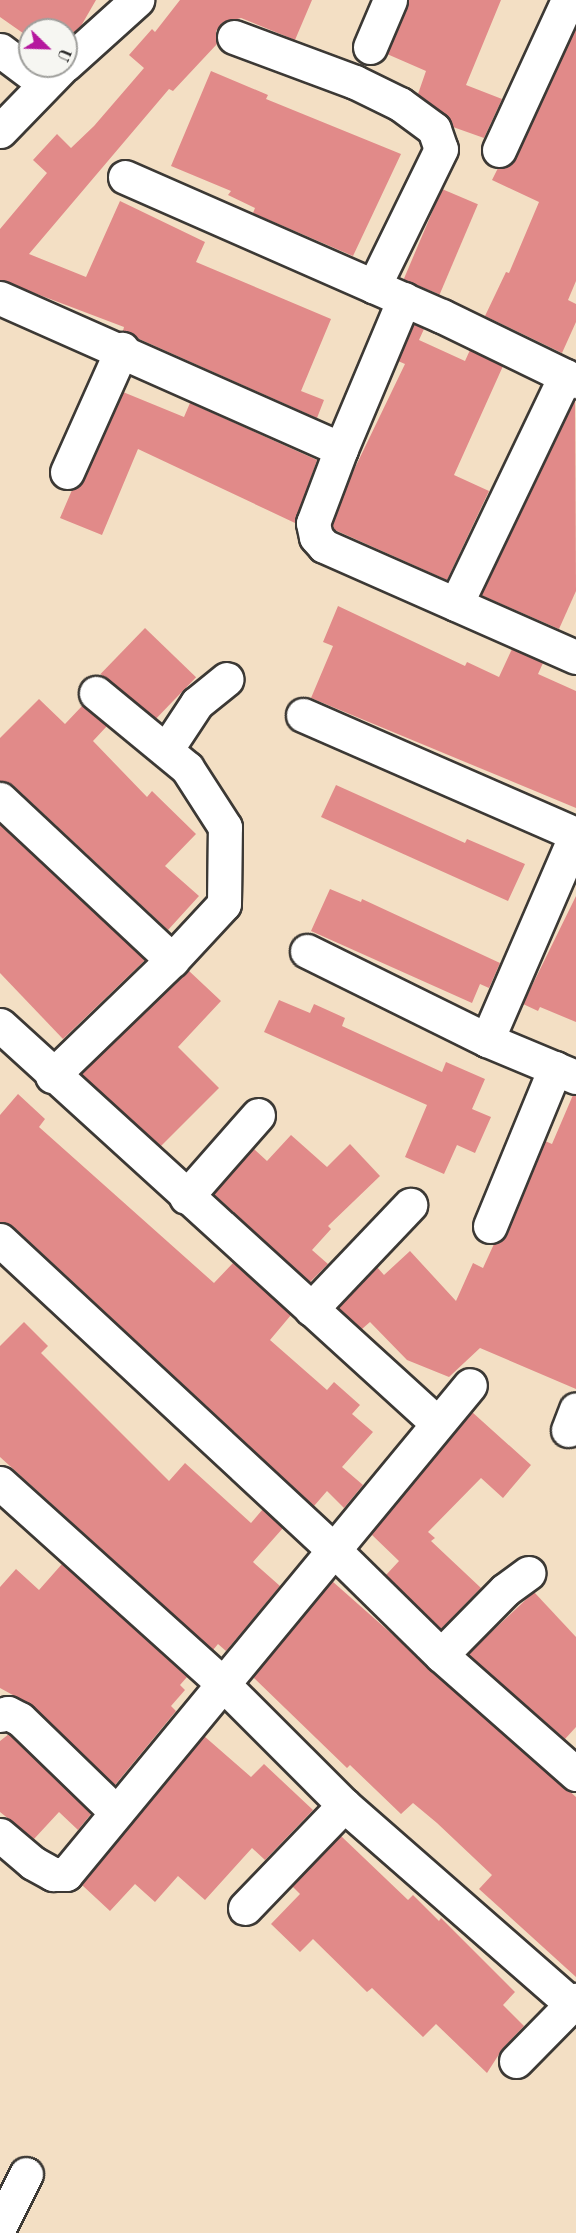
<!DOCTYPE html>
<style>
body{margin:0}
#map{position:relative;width:576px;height:2233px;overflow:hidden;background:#f3dfc4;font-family:"Old Standard TT",serif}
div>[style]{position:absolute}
.building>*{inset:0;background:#e18a89;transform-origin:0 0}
.roads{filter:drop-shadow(2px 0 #3c3935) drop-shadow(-2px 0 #3c3935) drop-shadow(0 2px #3c3935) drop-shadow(0 -2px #3c3935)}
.minor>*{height:33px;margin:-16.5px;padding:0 16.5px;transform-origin:16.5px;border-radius:16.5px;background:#fff}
span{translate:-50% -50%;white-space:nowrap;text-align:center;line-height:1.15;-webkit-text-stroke:4.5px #f6f6f2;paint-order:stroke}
.north{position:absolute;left:18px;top:18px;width:60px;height:60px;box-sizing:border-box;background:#f6f6f2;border:2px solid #9f9f9c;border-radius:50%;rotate:113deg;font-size:16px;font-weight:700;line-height:24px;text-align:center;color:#1c1c1c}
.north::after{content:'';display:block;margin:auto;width:21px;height:27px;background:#b5179e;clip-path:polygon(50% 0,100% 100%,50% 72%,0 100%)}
</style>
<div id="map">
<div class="building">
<i style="clip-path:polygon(0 0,96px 0,81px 26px,66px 39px,66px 30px,30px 30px,30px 38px,0 17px)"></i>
<i style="clip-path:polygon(180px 0,312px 0,295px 40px,241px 18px,222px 23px,216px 31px,217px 44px,173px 91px,169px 89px,29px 254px,86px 277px,120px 201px,205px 242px,196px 262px,331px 319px,301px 391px,324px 400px,317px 418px,137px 338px,123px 331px,124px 327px,0 280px,0 229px,47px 173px,33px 160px,57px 134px,71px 148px,94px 126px,144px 68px,129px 55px,152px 29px,155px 32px)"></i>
<i style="clip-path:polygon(408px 0,501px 0,466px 85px,502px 99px,484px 138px,453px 127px,445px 114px,418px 94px,426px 71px,387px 54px)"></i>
<i style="clip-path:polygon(576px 27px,576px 281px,568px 300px,576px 304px,576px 322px,562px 353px,485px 316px,506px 272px,509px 273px,539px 202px,492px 180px,498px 168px,509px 166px,516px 158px)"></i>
<i style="clip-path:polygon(211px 71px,268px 95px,266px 99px,401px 154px,353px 256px,253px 213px,255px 208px,228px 195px,231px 191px,171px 166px)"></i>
<i style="left:442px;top:189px;width:39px;height:98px;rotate:23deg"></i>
<i style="clip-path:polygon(414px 324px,424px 329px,419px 340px,465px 361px,470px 350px,503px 366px,454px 475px,489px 491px,447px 580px,335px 530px,332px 524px,351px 476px,405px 364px,398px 361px)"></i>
<i style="clip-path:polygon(123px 392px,184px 417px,190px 403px,317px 460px,295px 523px,138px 449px,102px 535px,60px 518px,72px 490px,84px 480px)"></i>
<i style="clip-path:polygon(575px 399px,576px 591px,559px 629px,481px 595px)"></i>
<i style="clip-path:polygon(338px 606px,465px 666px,467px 662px,499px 677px,512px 649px,543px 663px,538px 674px,576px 691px,576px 808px,311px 698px,333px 646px,323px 642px)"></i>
<i style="left:145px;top:628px;width:71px;height:64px;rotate:44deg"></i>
<i style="clip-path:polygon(39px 699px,65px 724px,83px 705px,107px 726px,93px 741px,147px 797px,152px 791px,196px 834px,165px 866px,199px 896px,168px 930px,13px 785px,0 781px,0 738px)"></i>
<i style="clip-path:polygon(336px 785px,465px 843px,467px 839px,525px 864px,508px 901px,321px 817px)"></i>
<i style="clip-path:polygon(0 825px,145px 960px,63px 1039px,0 973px)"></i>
<i style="clip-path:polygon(330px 889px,361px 902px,362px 899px,500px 963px,489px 988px,480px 984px,472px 1003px,311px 931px)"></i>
<i style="clip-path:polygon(576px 896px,576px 1022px,540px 1007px,538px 1011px,523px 1004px)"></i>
<i style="clip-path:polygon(188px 970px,221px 1001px,178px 1047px,219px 1088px,161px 1146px,81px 1074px)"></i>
<i style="clip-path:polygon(279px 1000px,310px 1013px,314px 1004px,345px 1018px,342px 1026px,442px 1072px,446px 1062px,485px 1079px,472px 1109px,491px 1117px,475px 1153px,457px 1145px,444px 1174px,405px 1157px,427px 1105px,264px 1032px)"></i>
<i style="clip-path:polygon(18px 1094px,45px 1119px,39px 1127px,214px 1283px,233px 1263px,291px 1315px,270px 1340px,327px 1390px,334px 1382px,360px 1405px,352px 1414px,373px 1432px,342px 1467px,363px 1485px,344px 1508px,327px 1491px,314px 1506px,13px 1226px,0 1222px,0 1115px)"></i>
<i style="clip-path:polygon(573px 1095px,576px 1095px,576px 1389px,480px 1348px,449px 1377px,407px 1360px,370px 1322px,362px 1329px,338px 1308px,377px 1267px,384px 1275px,410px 1251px,456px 1301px,473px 1263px,483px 1268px,494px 1244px,507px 1233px,545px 1141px,552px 1144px)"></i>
<i style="clip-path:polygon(291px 1135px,327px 1167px,350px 1144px,380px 1176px,328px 1226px,331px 1229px,312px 1250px,328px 1264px,310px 1282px,214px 1194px,254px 1149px,267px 1161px)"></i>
<i style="clip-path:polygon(24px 1322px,48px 1346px,41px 1353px,169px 1481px,185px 1463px,251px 1523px,263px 1509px,283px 1528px,253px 1562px,280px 1586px,226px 1651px,218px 1644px,213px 1650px,0 1457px,0 1346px)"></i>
<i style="clip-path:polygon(472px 1412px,531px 1465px,503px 1498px,481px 1478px,428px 1532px,435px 1538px,431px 1541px,481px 1588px,441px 1629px,386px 1575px,399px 1561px,371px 1534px)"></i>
<i style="clip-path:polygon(62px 1564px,187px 1677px,180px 1685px,185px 1690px,171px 1706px,176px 1711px,115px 1785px,33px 1706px,0 1688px,0 1587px,16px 1569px,39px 1590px)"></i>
<i style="clip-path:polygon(332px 1581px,576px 1797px,576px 1977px,479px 1889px,492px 1875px,437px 1823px,413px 1803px,401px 1814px,350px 1765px,347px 1768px,253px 1677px)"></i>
<i style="clip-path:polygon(534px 1592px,576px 1637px,576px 1727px,565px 1739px,468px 1654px)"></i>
<i style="clip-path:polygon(9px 1734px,91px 1814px,78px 1830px,59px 1812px,34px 1839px,0 1812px,0 1741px)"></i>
<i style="clip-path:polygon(204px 1736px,251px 1777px,264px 1764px,313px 1810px,265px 1860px,252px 1848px,205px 1900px,178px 1876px,155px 1902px,135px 1884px,110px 1911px,82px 1885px)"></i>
<i style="clip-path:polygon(341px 1836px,408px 1900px,413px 1895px,439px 1921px,441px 1918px,515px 1992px,503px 2005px,524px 2026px,503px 2048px,487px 2073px,436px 2024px,423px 2037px,372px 1988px,367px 1992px,313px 1939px,300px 1952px,271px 1924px,300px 1894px,292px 1886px)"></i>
</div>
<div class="roads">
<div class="minor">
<i style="left:234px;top:37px;width:129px;rotate:20.4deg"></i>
<i style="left:355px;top:82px;width:50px;rotate:26.1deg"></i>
<i style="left:400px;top:104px;width:42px;rotate:36.3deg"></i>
<i style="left:434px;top:129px;width:21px;rotate:71deg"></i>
<i style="left:441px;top:149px;width:153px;rotate:116.1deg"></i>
<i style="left:370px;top:47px;width:51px;rotate:-66.9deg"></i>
<i style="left:0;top:50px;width:55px;rotate:36.9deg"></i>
<i style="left:66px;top:64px;width:96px;rotate:-42deg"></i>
<i style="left:0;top:131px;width:91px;rotate:-45.9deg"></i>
<i style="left:499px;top:150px;width:165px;rotate:-65.3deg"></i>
<i style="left:125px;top:177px;width:346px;rotate:23.7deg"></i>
<i style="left:442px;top:316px;width:149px;rotate:25.9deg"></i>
<i style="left:0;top:298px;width:373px;rotate:23.9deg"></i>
<i style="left:404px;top:299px;width:163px;rotate:112.8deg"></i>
<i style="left:341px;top:449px;width:79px;rotate:110.7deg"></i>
<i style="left:313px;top:523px;width:14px;rotate:78deg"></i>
<i style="left:316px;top:537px;width:12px;rotate:48deg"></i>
<i style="left:324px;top:546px;width:275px;rotate:23.8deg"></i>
<i style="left:67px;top:472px;width:135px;rotate:-65.9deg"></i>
<i style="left:456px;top:604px;width:253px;rotate:-64.4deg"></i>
<i style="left:303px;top:715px;width:298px;rotate:23.6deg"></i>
<i style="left:166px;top:750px;width:56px;rotate:-56.6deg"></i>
<i style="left:197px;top:703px;width:38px;rotate:-39deg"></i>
<i style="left:0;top:799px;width:236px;rotate:43.1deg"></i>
<i style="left:307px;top:951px;width:201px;rotate:26.3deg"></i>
<i style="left:487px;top:1040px;width:96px;rotate:22.6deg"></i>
<i style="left:0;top:1025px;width:590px;rotate:42.32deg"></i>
<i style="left:487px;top:1040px;width:224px;rotate:-66.6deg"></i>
<i style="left:52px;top:1076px;width:167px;rotate:-44deg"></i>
<i style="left:172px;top:960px;width:76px;rotate:-47.1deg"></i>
<i style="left:224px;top:904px;width:77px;rotate:-89.3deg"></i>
<i style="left:225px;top:827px;width:70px;rotate:-122.8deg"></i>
<i style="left:187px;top:768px;width:118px;rotate:-140.5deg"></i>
<i style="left:186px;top:1197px;width:109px;rotate:-48.7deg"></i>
<i style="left:490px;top:1226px;width:171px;rotate:-67.6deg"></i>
<i style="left:0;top:1240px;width:456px;rotate:42.9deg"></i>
<i style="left:334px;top:1550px;width:150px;rotate:44.5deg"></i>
<i style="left:441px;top:1655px;width:180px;rotate:41.4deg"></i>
<i style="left:311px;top:1309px;width:144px;rotate:-46.4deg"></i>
<i style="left:568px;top:1430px;width:22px;rotate:-69deg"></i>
<i style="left:0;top:1483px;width:299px;rotate:42deg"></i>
<i style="left:222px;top:1683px;width:173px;rotate:45deg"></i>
<i style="left:344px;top:1805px;width:302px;rotate:41.2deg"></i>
<i style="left:441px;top:1655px;width:91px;rotate:-45.4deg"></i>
<i style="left:505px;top:1590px;width:29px;rotate:-36deg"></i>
<i style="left:0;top:1715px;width:8px;rotate:-14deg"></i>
<i style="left:8px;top:1713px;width:13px;rotate:27deg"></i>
<i style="left:20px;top:1719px;width:134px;rotate:44.1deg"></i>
<i style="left:0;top:1835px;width:43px;rotate:40.3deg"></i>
<i style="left:33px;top:1863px;width:23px;rotate:29deg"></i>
<i style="left:53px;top:1874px;width:13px"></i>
<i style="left:66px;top:1874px;width:634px;rotate:-50.44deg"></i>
<i style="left:245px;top:1908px;width:143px;rotate:-46.1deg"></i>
<i style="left:516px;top:2061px;width:86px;rotate:-45.5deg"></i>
<i style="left:0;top:2226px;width:58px;rotate:-63.4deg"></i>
</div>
</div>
<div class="north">U</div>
</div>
